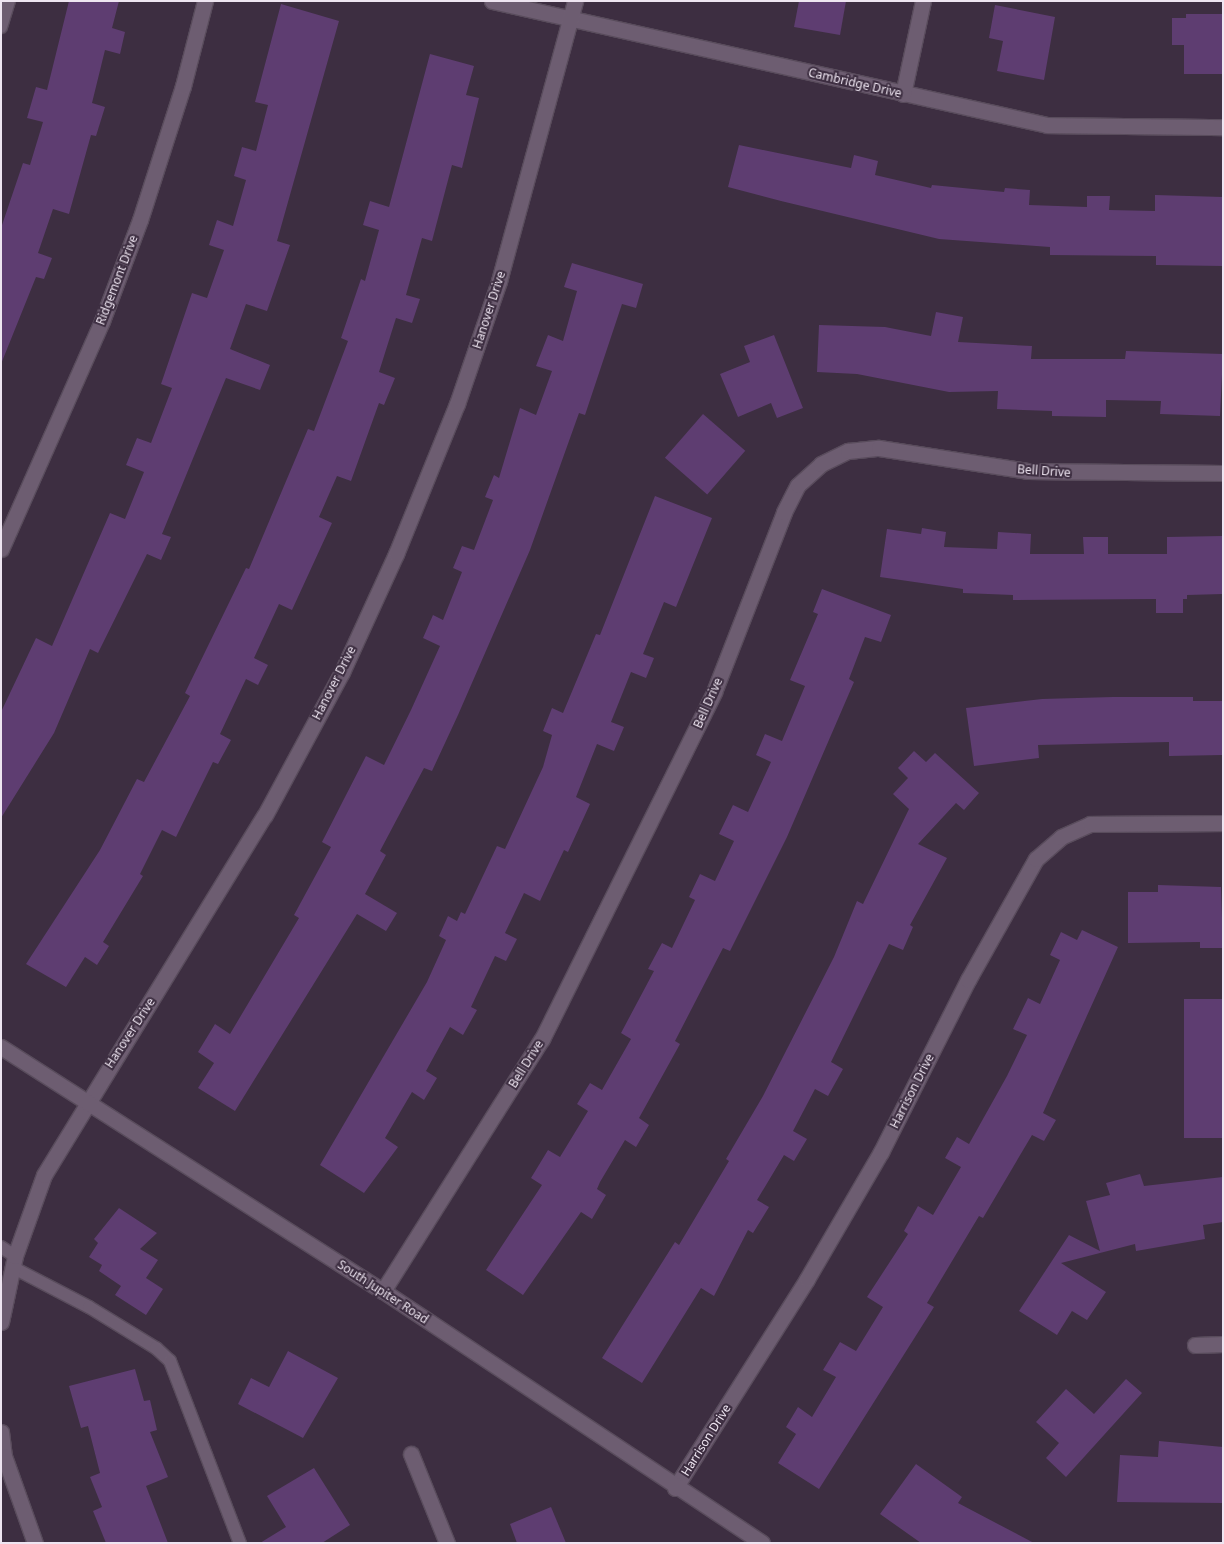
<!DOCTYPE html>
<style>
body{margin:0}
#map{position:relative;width:1224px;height:1544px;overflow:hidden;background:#3d2e41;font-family:"Noto Sans",sans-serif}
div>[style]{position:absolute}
.building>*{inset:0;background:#5e3d71;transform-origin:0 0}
.roads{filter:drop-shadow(1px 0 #594c5c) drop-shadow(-1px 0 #594c5c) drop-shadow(0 1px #594c5c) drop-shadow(0 -1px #594c5c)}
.service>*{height:12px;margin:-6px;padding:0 6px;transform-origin:6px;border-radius:6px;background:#6d5d71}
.minor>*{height:15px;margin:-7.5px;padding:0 7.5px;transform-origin:7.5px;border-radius:7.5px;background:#6d5d71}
.tertiary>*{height:15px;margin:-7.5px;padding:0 7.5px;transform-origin:7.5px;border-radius:7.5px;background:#6d5d71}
span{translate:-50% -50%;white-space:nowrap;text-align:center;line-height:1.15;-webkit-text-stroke:4px #3d2e41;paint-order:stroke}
.street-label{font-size:12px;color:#eee5f1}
.frame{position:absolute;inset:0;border:2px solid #eee5f1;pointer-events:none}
</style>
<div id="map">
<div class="building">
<i style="clip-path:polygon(69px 1px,119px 1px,112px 28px,125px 32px,120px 54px,105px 50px,92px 103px,105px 107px,96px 136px,91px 135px,69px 214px,53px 209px,38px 253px,52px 258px,44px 279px,36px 277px,1px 364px,1px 228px,23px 163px,30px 165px,43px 122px,27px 118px,36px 87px,47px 90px)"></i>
<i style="clip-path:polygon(799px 1px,846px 1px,840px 35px,794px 27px)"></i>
<i style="clip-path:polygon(281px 4px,339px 21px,277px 241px,290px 245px,267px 311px,246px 304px,230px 349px,270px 365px,260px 390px,226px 378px,162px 534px,171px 537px,161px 560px,147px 554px,98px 653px,90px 649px,54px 733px,1px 818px,1px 712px,36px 638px,52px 646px,110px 513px,125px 519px,144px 472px,126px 465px,137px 438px,151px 443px,172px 388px,161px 384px,192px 293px,207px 298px,224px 250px,209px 245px,217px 220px,233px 226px,246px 180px,234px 176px,242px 147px,256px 151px,268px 105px,255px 102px)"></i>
<i style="clip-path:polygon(995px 5px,1055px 17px,1044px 80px,997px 71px,1003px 41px,989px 38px)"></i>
<i style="clip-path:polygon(1186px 14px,1223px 14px,1223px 74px,1184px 74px,1184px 45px,1172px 45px,1172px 18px,1186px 18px)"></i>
<i style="clip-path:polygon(430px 54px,474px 66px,466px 95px,479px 98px,462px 168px,452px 165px,432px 241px,422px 238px,406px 295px,420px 299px,412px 323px,396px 318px,379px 372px,395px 378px,384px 405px,379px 403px,351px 481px,337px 476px,319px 517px,332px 523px,292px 610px,279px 604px,254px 658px,268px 665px,258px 685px,246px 679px,220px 734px,231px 740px,218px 764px,213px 762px,176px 837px,162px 830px,140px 874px,143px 876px,103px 942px,109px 946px,97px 965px,85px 957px,66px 987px,26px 964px,100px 850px,137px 779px,144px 782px,190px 696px,185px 693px,246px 568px,249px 569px,308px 429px,314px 431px,348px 341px,341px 338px,361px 279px,365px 281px,379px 230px,363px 225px,370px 201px,389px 207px)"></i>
<i style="clip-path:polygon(739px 145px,851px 168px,854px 155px,878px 161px,875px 175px,931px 188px,932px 185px,1004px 192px,1005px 188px,1030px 190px,1029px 205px,1087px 207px,1087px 196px,1110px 196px,1109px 210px,1155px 211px,1155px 195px,1223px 197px,1223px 266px,1156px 265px,1156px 256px,1050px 255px,1050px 247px,939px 239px,781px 201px,728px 187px)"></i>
<i style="clip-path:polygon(572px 263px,643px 284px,636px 308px,622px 304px,585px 415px,579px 413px,530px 550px,458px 715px,432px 771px,424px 768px,380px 851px,386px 855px,365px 894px,397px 913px,386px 931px,357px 914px,235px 1111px,198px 1088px,214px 1063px,198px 1052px,215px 1024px,230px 1034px,299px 918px,294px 915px,331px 847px,322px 842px,366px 756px,384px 765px,411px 710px,440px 646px,423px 638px,433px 615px,443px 620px,462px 572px,453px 568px,462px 546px,474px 550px,493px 500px,485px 497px,494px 475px,499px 478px,520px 408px,536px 415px,552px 371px,536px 366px,548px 335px,563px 341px,577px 291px,564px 287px)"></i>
<i style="clip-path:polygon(936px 312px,963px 317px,958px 342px,1032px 346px,1031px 359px,1125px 359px,1126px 351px,1223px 354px,1220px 416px,1160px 414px,1161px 401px,1106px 400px,1106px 417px,1052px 416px,1052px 411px,997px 409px,998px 391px,949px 392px,857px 374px,817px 372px,819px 325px,885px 327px,931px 336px)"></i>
<i style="clip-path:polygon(774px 335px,803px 408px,777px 418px,771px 403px,738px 417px,720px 374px,750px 362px,744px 346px)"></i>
<i style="left:703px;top:414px;width:56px;height:58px;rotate:41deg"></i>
<i style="clip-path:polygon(655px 496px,712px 518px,676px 607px,664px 602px,643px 654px,654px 658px,646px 678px,631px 672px,611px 722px,624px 727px,614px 751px,597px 744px,576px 797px,590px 804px,568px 852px,564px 850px,540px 901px,524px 893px,505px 933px,517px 939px,506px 961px,495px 956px,471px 1007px,477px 1010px,463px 1035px,450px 1027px,426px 1071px,437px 1078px,424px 1100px,412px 1092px,385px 1138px,398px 1147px,364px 1193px,320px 1165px,427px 982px,446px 940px,439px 936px,448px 916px,457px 921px,461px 912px,465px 914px,497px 846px,505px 849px,543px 767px,552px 735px,543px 731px,552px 708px,563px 713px,596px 634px,600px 635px)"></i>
<i style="clip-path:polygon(922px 528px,946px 532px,944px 547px,997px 549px,998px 532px,1031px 534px,1030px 554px,1084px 554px,1083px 537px,1108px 537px,1108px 554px,1167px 554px,1167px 537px,1223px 536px,1223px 594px,1187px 595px,1187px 599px,1183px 599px,1183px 613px,1156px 613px,1156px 599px,1013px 600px,1013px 595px,963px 593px,963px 589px,880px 577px,887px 529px,921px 534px)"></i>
<i style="clip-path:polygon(822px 589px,891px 615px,881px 642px,865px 637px,849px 679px,854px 682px,787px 837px,730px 951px,723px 948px,675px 1041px,680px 1044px,639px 1118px,649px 1125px,636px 1147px,625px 1140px,600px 1182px,597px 1189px,606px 1195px,592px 1219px,581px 1212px,523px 1295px,486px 1270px,542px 1185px,531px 1178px,548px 1150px,560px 1157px,588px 1111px,577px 1104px,590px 1083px,602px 1090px,631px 1039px,621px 1033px,654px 971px,648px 969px,662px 943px,672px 948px,695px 900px,689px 897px,700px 874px,715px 881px,734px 841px,719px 834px,733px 805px,748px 812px,771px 762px,756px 755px,765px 734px,782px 741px,805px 686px,790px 680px,818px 614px,813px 612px)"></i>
<i style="clip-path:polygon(1113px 697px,1193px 697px,1193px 701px,1223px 701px,1223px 755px,1169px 756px,1169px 742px,1038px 745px,1039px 758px,974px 766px,966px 708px,1042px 699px)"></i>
<i style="clip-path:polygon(914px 751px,926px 762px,935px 753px,979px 793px,964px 810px,956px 803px,918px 844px,947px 858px,910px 925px,913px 927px,903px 950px,889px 944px,831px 1062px,843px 1069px,828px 1096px,815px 1089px,793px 1131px,807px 1139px,794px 1161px,784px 1155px,757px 1200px,769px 1207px,753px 1233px,748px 1230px,714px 1296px,701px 1288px,642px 1383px,602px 1358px,675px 1242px,679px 1245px,729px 1161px,726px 1159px,763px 1096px,834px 957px,857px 901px,863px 904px,909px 809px,893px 794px,908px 778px,898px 768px)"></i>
<i style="clip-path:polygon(1158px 885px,1221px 887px,1223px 948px,1200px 948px,1200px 942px,1128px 943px,1128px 892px,1158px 892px)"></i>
<i style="clip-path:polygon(1082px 930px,1118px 947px,1043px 1113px,1056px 1120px,1044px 1141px,1032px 1135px,983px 1218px,979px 1216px,927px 1303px,934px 1307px,819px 1489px,778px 1463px,796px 1434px,786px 1427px,798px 1407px,812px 1417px,836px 1377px,823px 1370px,840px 1342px,856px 1351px,883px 1307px,867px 1297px,908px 1234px,904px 1231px,918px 1206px,933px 1215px,961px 1167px,945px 1158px,957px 1137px,969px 1144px,1007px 1076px,1027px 1035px,1013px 1029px,1028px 998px,1040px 1004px,1060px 960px,1050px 955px,1061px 932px,1077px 940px)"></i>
<i style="left:1184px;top:999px;width:39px;height:139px"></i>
<i style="clip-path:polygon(1140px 1174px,1144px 1186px,1223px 1177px,1223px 1222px,1203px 1225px,1205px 1239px,1136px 1251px,1135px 1244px,1061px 1263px,1106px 1292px,1087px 1320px,1072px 1311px,1057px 1335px,1019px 1311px,1069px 1235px,1100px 1251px,1086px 1201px,1110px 1195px,1106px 1183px)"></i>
<i style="clip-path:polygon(119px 1208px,157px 1233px,140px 1249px,158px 1260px,146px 1278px,163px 1289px,146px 1315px,115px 1295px,121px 1286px,99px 1271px,102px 1265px,89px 1257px,98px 1243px,94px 1239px)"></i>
<i style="clip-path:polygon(288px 1351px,338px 1378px,303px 1438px,238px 1404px,251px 1378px,269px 1387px)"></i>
<i style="clip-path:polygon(135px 1369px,144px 1401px,150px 1400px,157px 1430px,150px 1432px,168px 1477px,146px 1486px,168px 1543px,106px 1543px,93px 1511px,102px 1507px,90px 1477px,100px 1473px,88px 1426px,81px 1428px,69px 1386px)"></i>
<i style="clip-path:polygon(1126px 1379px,1142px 1393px,1066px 1477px,1046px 1458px,1059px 1443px,1036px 1422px,1066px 1389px,1094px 1414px)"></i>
<i style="clip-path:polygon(1159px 1441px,1223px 1447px,1223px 1503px,1117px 1502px,1120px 1455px,1158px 1457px)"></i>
<i style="clip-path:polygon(916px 1464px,962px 1497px,958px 1503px,1034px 1543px,921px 1543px,880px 1514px)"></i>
<i style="clip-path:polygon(314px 1468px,350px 1525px,322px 1543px,260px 1543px,286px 1527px,267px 1496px)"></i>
<i style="clip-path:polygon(551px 1507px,566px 1543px,517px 1543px,510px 1524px)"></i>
</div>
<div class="roads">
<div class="service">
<i style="left:1px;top:27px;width:27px;rotate:-73deg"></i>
<i style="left:1px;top:1247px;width:17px;rotate:33deg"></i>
<i style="left:12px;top:1267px;width:87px;rotate:27.5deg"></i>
<i style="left:89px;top:1307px;width:79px;rotate:31.5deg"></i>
<i style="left:156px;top:1348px;width:19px;rotate:43deg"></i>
<i style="left:170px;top:1361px;width:195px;rotate:69deg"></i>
</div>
<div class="minor">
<i style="left:492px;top:1px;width:569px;rotate:12.59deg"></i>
<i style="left:1047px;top:125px;width:176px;rotate:0.7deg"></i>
<i style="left:903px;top:94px;width:95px;rotate:-77.9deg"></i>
<i style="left:383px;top:1291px;width:298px;rotate:-57.8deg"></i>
<i style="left:542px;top:1039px;width:387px;rotate:-63.6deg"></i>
<i style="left:714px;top:692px;width:193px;rotate:-68.7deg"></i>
<i style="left:784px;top:512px;width:30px;rotate:-63deg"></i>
<i style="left:798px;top:485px;width:31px;rotate:-42deg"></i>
<i style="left:821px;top:464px;width:30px;rotate:-26deg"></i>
<i style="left:848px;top:451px;width:31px;rotate:-6deg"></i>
<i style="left:879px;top:448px;width:150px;rotate:8.8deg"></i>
<i style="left:1027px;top:471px;width:196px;rotate:0.6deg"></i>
<i style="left:1px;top:1322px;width:67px;rotate:-78deg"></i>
<i style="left:15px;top:1256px;width:86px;rotate:-70.3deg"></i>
<i style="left:44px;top:1175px;width:422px;rotate:-58.5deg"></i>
<i style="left:265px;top:815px;width:162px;rotate:-61.7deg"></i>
<i style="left:342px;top:672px;width:130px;rotate:-65.4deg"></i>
<i style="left:396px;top:554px;width:162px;rotate:-67.9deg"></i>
<i style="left:457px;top:404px;width:130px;rotate:-71.1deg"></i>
<i style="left:499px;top:281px;width:290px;rotate:-74.8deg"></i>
<i style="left:1195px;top:1345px;width:28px;rotate:-2deg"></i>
<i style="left:1px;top:1432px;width:24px;rotate:83deg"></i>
<i style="left:4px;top:1456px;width:92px;rotate:70.4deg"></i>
<i style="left:411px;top:1454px;width:96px;rotate:68deg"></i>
<i style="left:675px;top:1488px;width:247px;rotate:-57.7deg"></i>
<i style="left:807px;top:1279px;width:147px;rotate:-59.8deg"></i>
<i style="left:881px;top:1152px;width:193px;rotate:-63.2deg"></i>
<i style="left:968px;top:980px;width:139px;rotate:-60.7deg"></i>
<i style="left:1036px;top:859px;width:33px;rotate:-41deg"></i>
<i style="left:1061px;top:837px;width:32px;rotate:-24deg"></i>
<i style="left:1090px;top:824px;width:133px;rotate:-0.4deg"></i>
</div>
<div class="tertiary">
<i style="left:1px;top:549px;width:249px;rotate:-66.1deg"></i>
<i style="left:102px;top:321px;width:108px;rotate:-69.4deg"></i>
<i style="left:140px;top:220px;width:141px;rotate:-72.2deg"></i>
<i style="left:183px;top:86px;width:88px;rotate:-75.5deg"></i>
<i style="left:1px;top:1047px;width:453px;rotate:32.6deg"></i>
<i style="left:383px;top:1291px;width:455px;rotate:33.6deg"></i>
</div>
</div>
<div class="street-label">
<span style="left:855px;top:83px;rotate:13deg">Cambridge Drive</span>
<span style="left:117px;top:280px;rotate:-69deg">Ridgemont Drive</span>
<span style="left:489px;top:310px;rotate:-72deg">Hanover Drive</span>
<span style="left:1044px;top:471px;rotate:4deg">Bell Drive</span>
<span style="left:334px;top:683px;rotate:-63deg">Hanover Drive</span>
<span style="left:708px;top:703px;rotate:-66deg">Bell Drive</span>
<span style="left:130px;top:1033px;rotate:-57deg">Hanover Drive</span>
<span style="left:526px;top:1064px;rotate:-58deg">Bell Drive</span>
<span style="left:912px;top:1091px;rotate:-63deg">Harrison Drive</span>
<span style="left:383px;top:1292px;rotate:33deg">South Jupiter Road</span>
<span style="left:706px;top:1440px;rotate:-58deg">Harrison Drive</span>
</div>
<div class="frame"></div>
</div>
